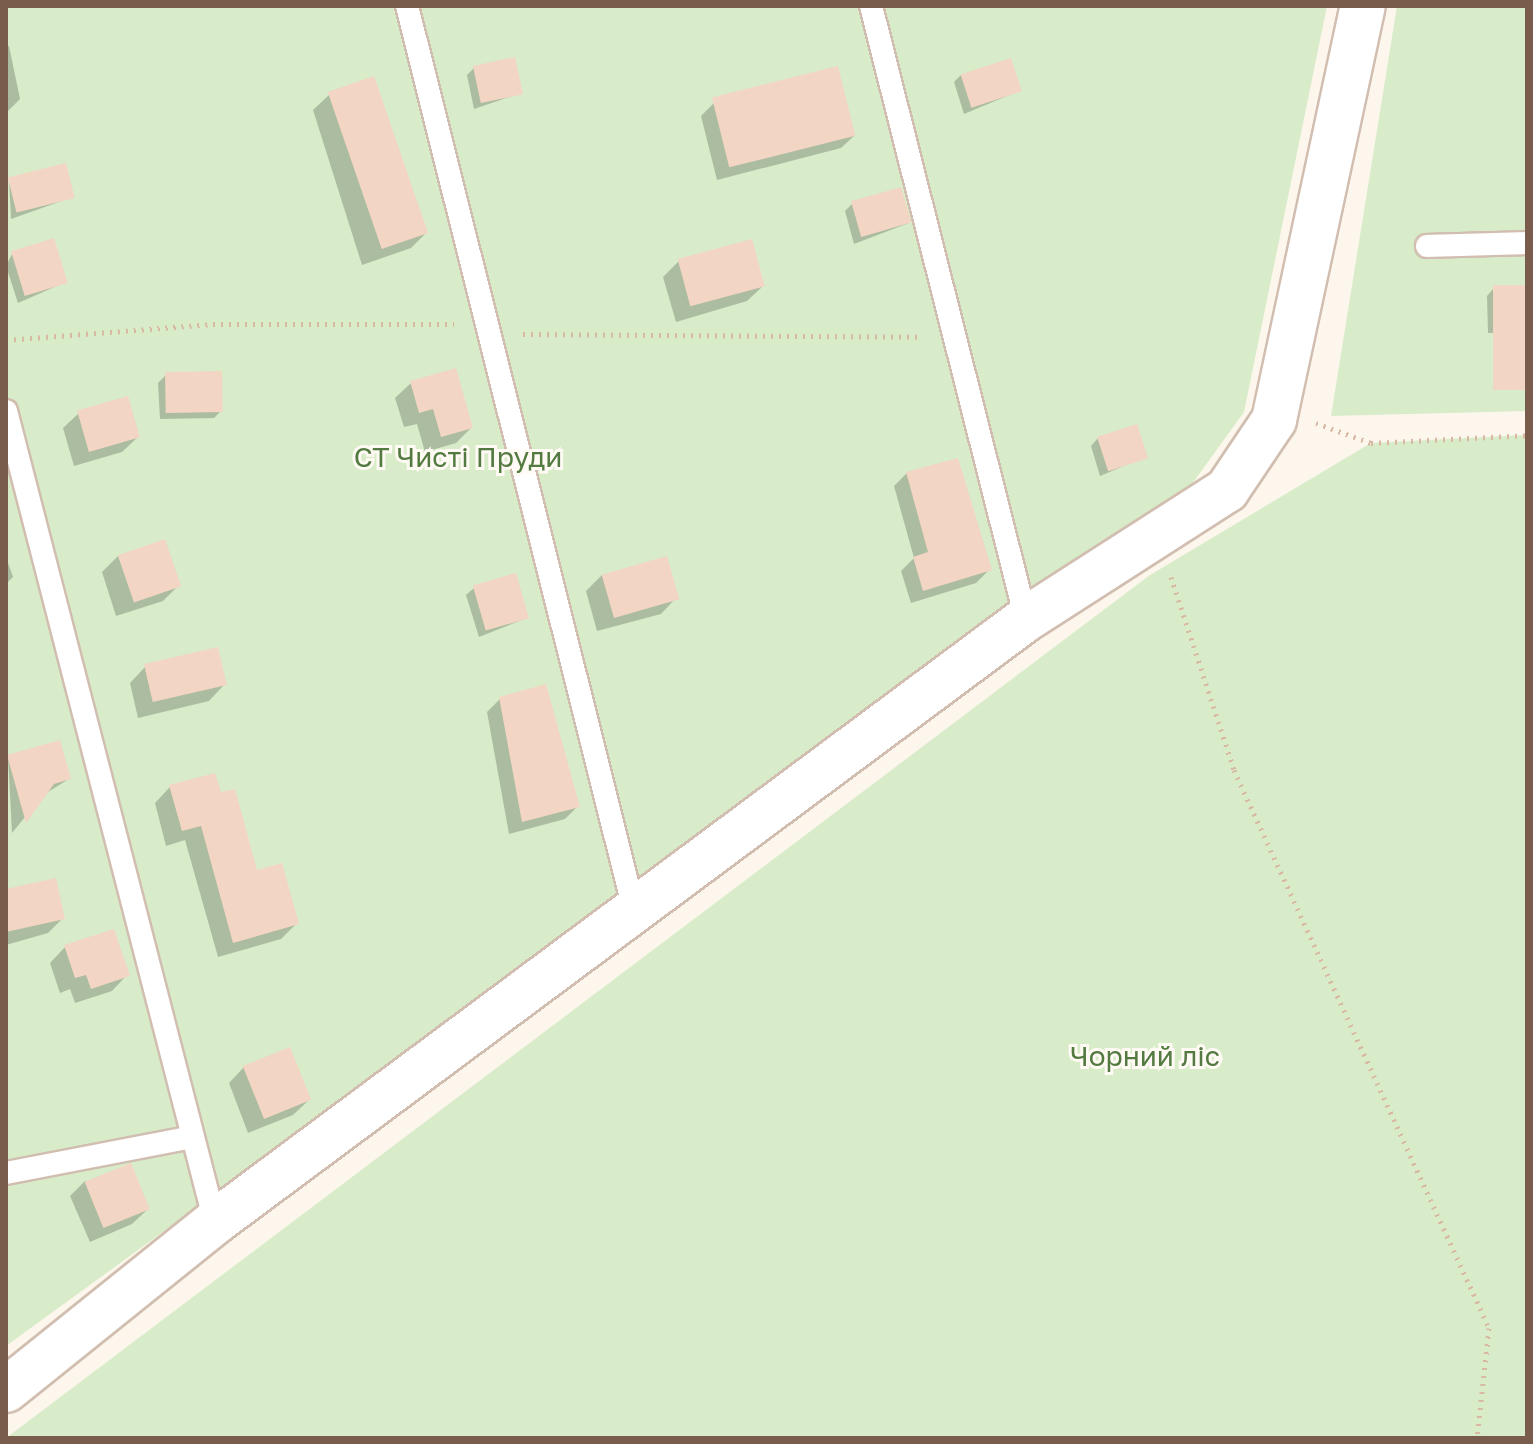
<!DOCTYPE html>
<meta charset="utf-8">
<style>
body{margin:0}
#map{position:relative;width:1533px;height:1444px;overflow:hidden;background:#fdf6ec;font-family:"Golos Text",sans-serif}
div>[style]{position:absolute}
.green>*{inset:0;background:#d8ecc9}
.shadow>*{inset:0;background:#0003}
.building>*{inset:0;background:#f3d5c3;transform-origin:0 0}
.path>*{height:5px;margin-top:-2.5px;transform-origin:0;background:repeating-linear-gradient(90deg,#d9b8a5 0 2px,transparent 0 8px)}
.roads{filter:drop-shadow(2px 0 #d1beb0) drop-shadow(-2px 0 #d1beb0) drop-shadow(0 2px #d1beb0) drop-shadow(0 -2px #d1beb0)}
.lane>*{height:22px;margin:-11px;padding:0 11px;transform-origin:11px;border-radius:11px;background:#fff}
.street>*{height:44px;margin:-22px;padding:0 22px;transform-origin:22px;border-radius:22px;background:#fff}
span{translate:-50% -50%;white-space:nowrap;text-align:center;line-height:1.15;-webkit-text-stroke:6px #fffaf3;paint-order:stroke}
.park-label{font-size:28px;color:#537a41}
.frame{position:absolute;inset:0;border:8px solid #7a5c4d;pointer-events:none}
</style>
<div id="map">
<div class="green">
<i style="clip-path:polygon(6px 6px,1327px 6px,1244px 412px,1192px 484px,6px 1346px)"></i>
<i style="clip-path:polygon(1397px 6px,1527px 6px,1527px 411px,1331px 416px)"></i>
<i style="clip-path:polygon(1527px 435px,1527px 1438px,6px 1438px,1150px 575px,1371px 443px)"></i>
</div>
<div class="shadow">
<i style="clip-path:polygon(9px 46px,20px 99px,6px 113px,6px 47px)"></i>
<i style="clip-path:polygon(474px 68px,521px 93px,474px 109px,467px 75px)"></i>
<i style="clip-path:polygon(961px 75px,1019px 91px,964px 114px,954px 82px)"></i>
<i style="clip-path:polygon(329px 95px,427px 232px,411px 248px,362px 265px,313px 110px)"></i>
<i style="clip-path:polygon(714px 103px,854px 136px,841px 148px,717px 180px,701px 116px)"></i>
<i style="clip-path:polygon(9px 180px,73px 197px,11px 219px)"></i>
<i style="clip-path:polygon(852px 204px,909px 223px,854px 244px,845px 211px)"></i>
<i style="clip-path:polygon(12px 254px,66px 282px,18px 303px,6px 266px)"></i>
<i style="clip-path:polygon(679px 261px,763px 286px,747px 301px,676px 322px,663px 277px)"></i>
<i style="clip-path:polygon(1527px 287px,1527px 332px,1488px 333px,1487px 296px,1494px 288px)"></i>
<i style="clip-path:polygon(166px 375px,221px 411px,214px 418px,160px 419px,158px 383px)"></i>
<i style="clip-path:polygon(411px 383px,471px 428px,456px 443px,425px 452px,417px 424px,404px 427px,395px 398px)"></i>
<i style="clip-path:polygon(79px 413px,138px 437px,122px 452px,74px 466px,63px 428px)"></i>
<i style="clip-path:polygon(1098px 438px,1145px 457px,1100px 476px,1091px 446px)"></i>
<i style="clip-path:polygon(907px 473px,989px 570px,976px 583px,911px 603px,901px 571px,914px 558px,894px 486px)"></i>
<i style="clip-path:polygon(118px 556px,179px 585px,163px 601px,116px 616px,102px 572px)"></i>
<i style="clip-path:polygon(6px 557px,13px 577px,6px 584px)"></i>
<i style="clip-path:polygon(602px 575px,676px 598px,661px 614px,597px 631px,586px 591px)"></i>
<i style="clip-path:polygon(474px 588px,527px 618px,479px 637px,466px 595px)"></i>
<i style="clip-path:polygon(145px 667px,224px 685px,209px 701px,138px 718px,130px 683px)"></i>
<i style="clip-path:polygon(500px 699px,578px 806px,565px 819px,509px 834px,487px 712px)"></i>
<i style="clip-path:polygon(8px 757px,69px 779px,43px 795px,12px 833px)"></i>
<i style="clip-path:polygon(170px 787px,219px 795px,256px 873px,296px 924px,281px 939px,218px 957px,185px 840px,166px 846px,155px 803px)"></i>
<i style="clip-path:polygon(6px 891px,62px 919px,48px 933px,6px 945px)"></i>
<i style="clip-path:polygon(65px 947px,127px 975px,112px 991px,75px 1003px,70px 989px,60px 993px,50px 963px)"></i>
<i style="clip-path:polygon(244px 1067px,309px 1100px,293px 1115px,248px 1133px,229px 1083px)"></i>
<i style="clip-path:polygon(85px 1181px,148px 1209px,132px 1224px,90px 1242px,70px 1196px)"></i>
</div>
<div class="building">
<i style="left:515px;top:57px;width:38px;height:43px;rotate:78deg"></i>
<i style="left:1011px;top:58px;width:35px;height:53px;rotate:72deg"></i>
<i style="left:838px;top:66px;width:72px;height:130px;rotate:76deg"></i>
<i style="left:374px;top:76px;width:166px;height:49px;rotate:71deg"></i>
<i style="left:66px;top:163px;width:36px;height:60px;rotate:76deg"></i>
<i style="left:901px;top:187px;width:37px;height:52px;rotate:74deg"></i>
<i style="left:54px;top:238px;width:47px;height:45px;rotate:73deg"></i>
<i style="left:752px;top:239px;width:49px;height:77px;rotate:75deg"></i>
<i style="left:1527px;top:285px;width:105px;height:34px;rotate:90deg"></i>
<i style="clip-path:polygon(456px 368px,473px 428px,441px 437px,433px 409px,419px 413px,410px 381px)"></i>
<i style="left:222px;top:371px;width:41px;height:57px;rotate:89deg"></i>
<i style="left:128px;top:396px;width:43px;height:53px;rotate:74deg"></i>
<i style="left:1137px;top:424px;width:36px;height:42px;rotate:72deg"></i>
<i style="clip-path:polygon(958px 458px,992px 570px,923px 591px,913px 557px,928px 552px,906px 472px)"></i>
<i style="left:165px;top:539px;width:50px;height:50px;rotate:71deg"></i>
<i style="left:667px;top:556px;width:45px;height:68px;rotate:74deg"></i>
<i style="left:516px;top:573px;width:47px;height:45px;rotate:74deg"></i>
<i style="left:218px;top:647px;width:39px;height:76px;rotate:77deg"></i>
<i style="clip-path:polygon(546px 684px,580px 807px,522px 822px,499px 697px)"></i>
<i style="clip-path:polygon(60px 740px,71px 779px,54px 784px,26px 823px,7px 755px)"></i>
<i style="clip-path:polygon(215px 773px,221px 792px,235px 789px,257px 870px,282px 863px,299px 924px,233px 943px,201px 826px,182px 831px,169px 785px)"></i>
<i style="clip-path:polygon(56px 878px,65px 919px,6px 932px,6px 889px)"></i>
<i style="clip-path:polygon(114px 929px,130px 976px,91px 989px,86px 975px,75px 978px,64px 945px)"></i>
<i style="left:290px;top:1047px;width:57px;height:51px;rotate:68deg"></i>
<i style="left:131px;top:1163px;width:50px;height:50px;rotate:68deg"></i>
</div>
<div class="path">
<i style="left:523px;top:334px;width:398px;rotate:0.4deg"></i>
<i style="left:6px;top:340px;width:208px;rotate:-4.4deg"></i>
<i style="left:213px;top:324px;width:241px"></i>
<i style="left:1316px;top:423px;width:59px;rotate:20deg"></i>
<i style="left:1371px;top:443px;width:156px;rotate:-2.9deg"></i>
<i style="left:1171px;top:577px;width:203px;rotate:71.9deg"></i>
<i style="left:1234px;top:770px;width:614px;rotate:65.44deg"></i>
<i style="left:1489px;top:1328px;width:111px;rotate:96.2deg"></i>
</div>
<div class="roads">
<div class="lane">
<i style="left:407px;top:6px;width:932px;rotate:75.9deg"></i>
<i style="left:871px;top:6px;width:632px;rotate:75.81deg"></i>
<i style="left:1427px;top:246px;width:100px;rotate:-1.7deg"></i>
<i style="left:6px;top:411px;width:837px;rotate:75.55deg"></i>
<i style="left:6px;top:1173px;width:190px;rotate:-10.9deg"></i>
</div>
<div class="street">
<i style="left:6px;top:1390px;width:268px;rotate:-38.8deg"></i>
<i style="left:215px;top:1222px;width:1011px;rotate:-36.63deg"></i>
<i style="left:1026px;top:619px;width:239px;rotate:-32.7deg"></i>
<i style="left:1227px;top:490px;width:84px;rotate:-56.1deg"></i>
<i style="left:1274px;top:420px;width:423px;rotate:-77.9deg"></i>
</div>
</div>
<div class="park-label">
<span style="left:458px;top:457px">СТ Чисті Пруди</span>
<span style="left:1145px;top:1056px">Чорний ліс</span>
</div>
<div class="frame"></div>
</div>
